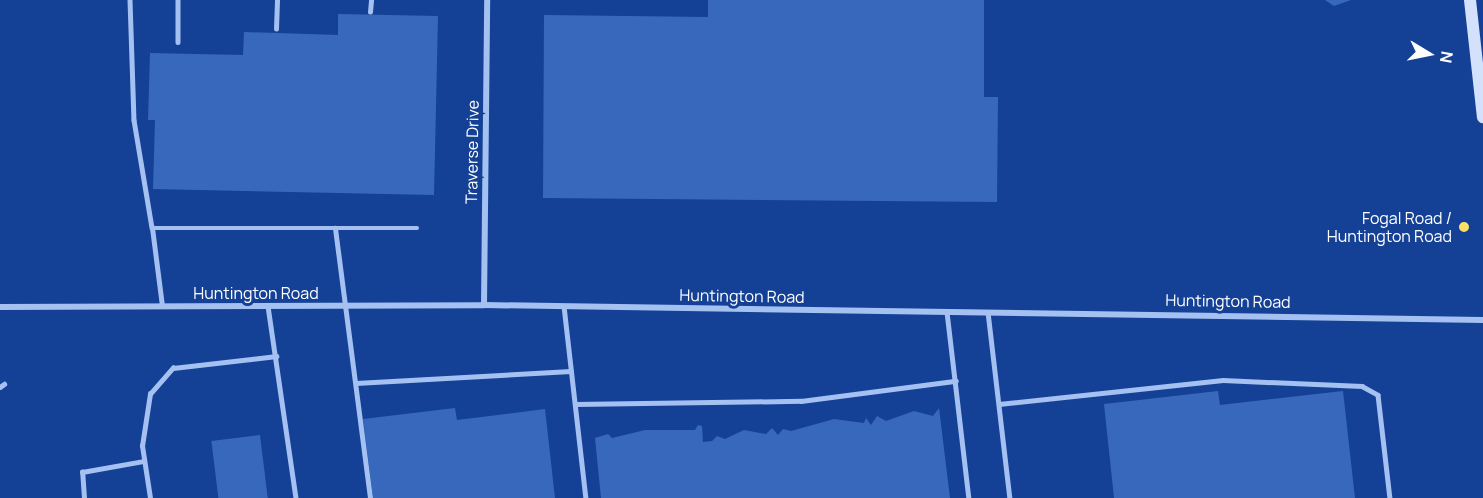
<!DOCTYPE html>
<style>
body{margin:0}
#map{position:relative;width:1483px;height:498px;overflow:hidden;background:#144195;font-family:Manrope,sans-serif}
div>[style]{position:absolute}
.building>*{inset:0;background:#3868bb;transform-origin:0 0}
.lane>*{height:4.5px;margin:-2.25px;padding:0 2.25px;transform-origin:2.25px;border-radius:2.25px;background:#a4c1f2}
.street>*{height:6px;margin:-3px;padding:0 3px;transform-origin:3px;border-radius:3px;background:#a4c1f2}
.secondary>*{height:12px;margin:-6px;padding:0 6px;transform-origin:6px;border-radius:6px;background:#d3e1fc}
.dots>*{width:16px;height:16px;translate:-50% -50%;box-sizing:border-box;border:3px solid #144195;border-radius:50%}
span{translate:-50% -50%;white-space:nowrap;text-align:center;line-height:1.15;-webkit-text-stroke:6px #144195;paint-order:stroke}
.street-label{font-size:16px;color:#fff}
.poi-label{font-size:16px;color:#fff}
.right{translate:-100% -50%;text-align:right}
.north{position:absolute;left:1399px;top:24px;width:60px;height:60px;-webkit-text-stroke:4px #144195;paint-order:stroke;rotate:100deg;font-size:16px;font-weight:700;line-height:24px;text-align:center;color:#fff}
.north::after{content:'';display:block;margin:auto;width:21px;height:27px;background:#fff;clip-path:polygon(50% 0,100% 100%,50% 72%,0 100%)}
</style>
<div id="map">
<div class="building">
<i style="clip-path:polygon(708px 0,984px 0,984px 97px,998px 97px,997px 202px,543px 198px,544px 15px,708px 17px)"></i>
<i style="clip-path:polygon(1325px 0,1351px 0,1334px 6px)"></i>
<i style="clip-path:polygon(338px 14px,438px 16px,434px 195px,153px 189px,155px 120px,148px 120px,150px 53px,243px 55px,244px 32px,338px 35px)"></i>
<i style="clip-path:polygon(1218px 391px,1220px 405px,1343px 391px,1355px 498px,1114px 498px,1104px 404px)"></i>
<i style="clip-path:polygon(455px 408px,457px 420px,545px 409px,555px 498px,373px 498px,363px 419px)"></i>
<i style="clip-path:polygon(939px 408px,950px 498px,601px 498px,595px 438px,608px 434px,612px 438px,645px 430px,695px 430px,698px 425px,702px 426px,703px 442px,712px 441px,717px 436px,725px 439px,744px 430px,766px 434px,772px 428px,778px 435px,783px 429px,791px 431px,834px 419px,864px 423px,866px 418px,871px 425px,877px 416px,886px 421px,914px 411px,933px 416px)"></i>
<i style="left:260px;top:435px;width:64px;height:49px;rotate:83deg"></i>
</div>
<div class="lane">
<i style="left:130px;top:0;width:120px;rotate:88.1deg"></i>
<i style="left:134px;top:120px;width:109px;rotate:80.5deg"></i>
<i style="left:178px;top:0;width:42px;rotate:90deg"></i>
<i style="left:370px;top:12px;width:12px;rotate:-85deg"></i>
<i style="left:276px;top:29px;width:29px;rotate:-88deg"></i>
<i style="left:162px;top:306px;width:79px;rotate:-97.3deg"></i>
<i style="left:152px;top:228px;width:183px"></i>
<i style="left:268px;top:306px;width:194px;rotate:81.7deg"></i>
<i style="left:564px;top:306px;width:193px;rotate:83.5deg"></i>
<i style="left:947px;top:312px;width:187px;rotate:83.3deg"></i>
<i style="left:988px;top:312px;width:187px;rotate:83.3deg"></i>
<i style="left:356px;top:383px;width:215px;rotate:-3.2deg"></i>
<i style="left:0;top:387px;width:5px;rotate:-37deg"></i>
<i style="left:575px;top:404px;width:226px;rotate:-0.8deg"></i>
<i style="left:801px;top:401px;width:156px;rotate:-7.4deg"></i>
<i style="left:999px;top:404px;width:225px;rotate:-6.1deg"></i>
<i style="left:1223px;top:380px;width:139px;rotate:2.5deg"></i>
<i style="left:1362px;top:386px;width:18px;rotate:29deg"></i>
<i style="left:1378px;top:395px;width:104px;rotate:83.4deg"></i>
<i style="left:84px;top:498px;width:26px;rotate:-94deg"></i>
<i style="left:82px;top:472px;width:63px;rotate:-10.1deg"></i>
<i style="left:150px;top:498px;width:53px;rotate:-98.7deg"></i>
<i style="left:142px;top:446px;width:53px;rotate:-81.3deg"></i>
<i style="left:150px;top:394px;width:35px;rotate:-49deg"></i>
<i style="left:173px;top:368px;width:104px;rotate:-6.6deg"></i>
<i style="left:370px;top:498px;width:272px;rotate:-97.4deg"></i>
<i style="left:335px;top:228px;width:82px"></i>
</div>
<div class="street">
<i style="left:484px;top:305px;width:305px;rotate:-89.4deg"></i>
<i style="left:0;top:307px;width:484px;rotate:-0.2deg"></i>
<i style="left:484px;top:305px;width:999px;rotate:0.86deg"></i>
</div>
<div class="secondary">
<i style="left:1470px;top:0;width:118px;rotate:83.7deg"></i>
</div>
<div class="dots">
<i style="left:1464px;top:227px;background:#ffdf65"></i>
</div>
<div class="street-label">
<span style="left:472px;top:152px;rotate:-89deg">Traverse Drive</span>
<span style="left:256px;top:293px">Huntington Road</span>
<span style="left:742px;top:296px;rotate:1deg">Huntington Road</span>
<span style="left:1228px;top:301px;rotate:1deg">Huntington Road</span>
</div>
<div class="poi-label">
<span class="right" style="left:1452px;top:227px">Fogal Road /<br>Huntington Road</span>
</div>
<div class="north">N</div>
</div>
